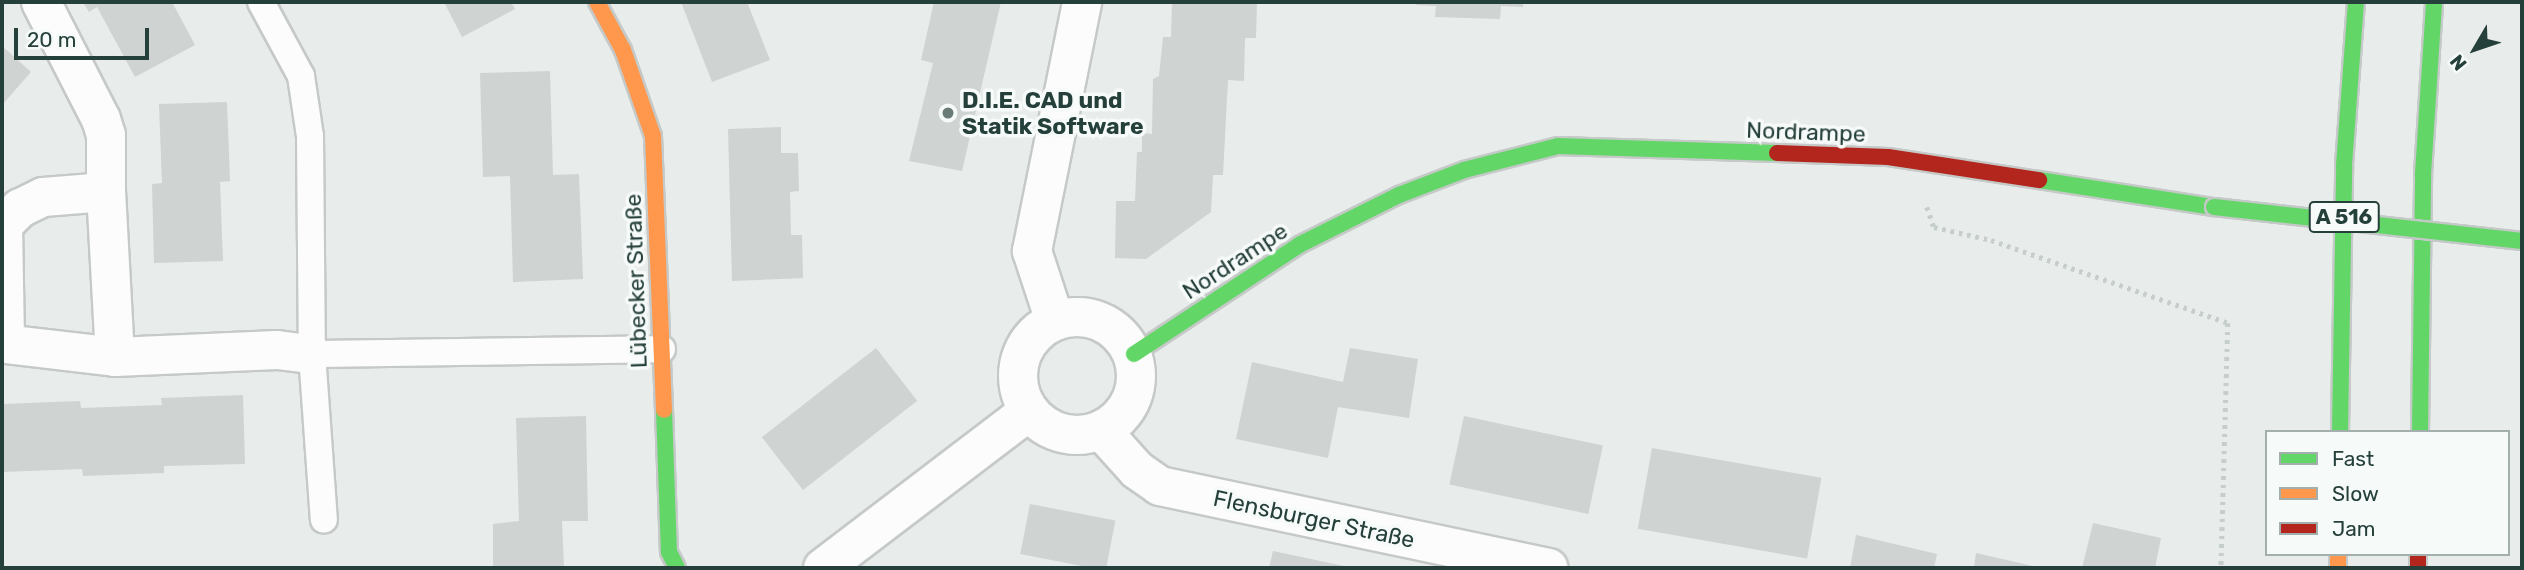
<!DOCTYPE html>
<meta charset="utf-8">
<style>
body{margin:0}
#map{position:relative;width:2524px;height:570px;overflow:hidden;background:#e8ecea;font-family:Rubik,sans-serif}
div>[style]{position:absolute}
.building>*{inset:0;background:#cfd3d2;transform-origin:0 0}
.path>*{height:4.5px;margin-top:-2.25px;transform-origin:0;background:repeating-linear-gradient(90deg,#c6cecc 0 3.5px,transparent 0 8.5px)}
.roads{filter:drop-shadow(2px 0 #c5c9c7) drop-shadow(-2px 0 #c5c9c7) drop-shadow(0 2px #c5c9c7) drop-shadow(0 -2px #c5c9c7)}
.lane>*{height:26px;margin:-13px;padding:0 13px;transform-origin:13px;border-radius:13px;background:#fcfcfc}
.street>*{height:38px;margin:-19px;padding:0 19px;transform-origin:19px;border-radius:19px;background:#fcfcfc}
.street>.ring{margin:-19px;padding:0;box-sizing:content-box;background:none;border:38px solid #fcfcfc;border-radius:50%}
.fast>*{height:16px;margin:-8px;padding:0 8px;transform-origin:8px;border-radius:8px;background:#63d668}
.slow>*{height:16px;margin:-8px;padding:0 8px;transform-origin:8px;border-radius:8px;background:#ff974d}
.jam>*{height:16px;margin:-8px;padding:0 8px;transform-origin:8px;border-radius:8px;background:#b3261e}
.bridges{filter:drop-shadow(2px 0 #c4c9c7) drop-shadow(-2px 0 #c4c9c7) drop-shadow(0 2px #c4c9c7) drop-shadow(0 -2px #c4c9c7)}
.fast-bridge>*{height:16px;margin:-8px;padding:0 8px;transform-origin:8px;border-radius:8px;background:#63d668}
.dots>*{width:19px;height:19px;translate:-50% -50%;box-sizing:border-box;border:4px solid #f6faf9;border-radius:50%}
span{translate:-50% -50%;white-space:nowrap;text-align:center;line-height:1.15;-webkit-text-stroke:7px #f6faf9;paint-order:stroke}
.shield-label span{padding:2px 5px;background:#f6faf9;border:2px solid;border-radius:5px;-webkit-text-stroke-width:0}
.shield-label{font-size:21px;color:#253f3a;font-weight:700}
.poi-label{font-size:23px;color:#253f3a;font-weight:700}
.left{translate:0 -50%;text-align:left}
.street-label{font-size:23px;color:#253f3a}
.frame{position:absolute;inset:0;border:4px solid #253f3a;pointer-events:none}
.legend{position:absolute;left:2265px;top:430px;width:245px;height:126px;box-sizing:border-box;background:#f6faf9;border:2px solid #a2afad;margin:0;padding:9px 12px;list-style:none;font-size:21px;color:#253f3a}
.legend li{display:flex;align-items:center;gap:14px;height:35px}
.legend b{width:35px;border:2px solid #a2afad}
.north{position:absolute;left:2440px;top:14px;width:70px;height:70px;-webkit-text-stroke:5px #f6faf9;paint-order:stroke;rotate:231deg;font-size:19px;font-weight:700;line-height:28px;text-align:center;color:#253f3a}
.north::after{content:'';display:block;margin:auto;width:24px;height:32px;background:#253f3a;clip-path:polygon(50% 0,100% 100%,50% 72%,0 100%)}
.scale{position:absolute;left:14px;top:28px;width:135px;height:32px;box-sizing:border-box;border:4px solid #253f3a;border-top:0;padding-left:9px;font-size:21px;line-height:24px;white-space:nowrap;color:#253f3a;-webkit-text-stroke:5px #f6faf9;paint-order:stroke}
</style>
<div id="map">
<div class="building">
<i style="clip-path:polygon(83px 2px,172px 2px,195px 45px,135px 77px,97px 7px,89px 12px)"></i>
<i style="clip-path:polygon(444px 2px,511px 2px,515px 9px,462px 37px)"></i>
<i style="clip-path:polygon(681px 2px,747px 2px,770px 60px,712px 82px)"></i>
<i style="clip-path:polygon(934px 2px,1001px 2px,962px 171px,909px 161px,933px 63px,921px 60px)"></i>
<i style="clip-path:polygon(1172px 2px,1257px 2px,1256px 38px,1245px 38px,1244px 81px,1228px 80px,1223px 175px,1213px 175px,1211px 212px,1146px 259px,1115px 258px,1116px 201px,1135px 201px,1137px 152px,1142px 152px,1142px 133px,1152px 134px,1153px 79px,1159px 76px,1163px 37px,1171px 37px)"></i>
<i style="clip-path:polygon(1416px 2px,1523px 2px,1523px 7px,1501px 6px,1500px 19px,1435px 17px,1436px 6px,1416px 5px)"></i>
<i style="clip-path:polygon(2px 46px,31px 72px,2px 105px)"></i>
<i style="clip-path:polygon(550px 71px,553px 175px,579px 174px,583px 279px,513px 282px,510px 176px,483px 177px,480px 73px)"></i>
<i style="clip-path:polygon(227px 102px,230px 181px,220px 182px,223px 261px,154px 263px,152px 184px,162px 183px,159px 104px)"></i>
<i style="clip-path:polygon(781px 127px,781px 153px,798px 153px,799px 191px,790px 192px,791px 235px,802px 235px,803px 278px,732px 281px,728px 129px)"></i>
<i style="left:876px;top:348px;width:67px;height:145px;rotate:52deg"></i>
<i style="clip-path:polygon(1350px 348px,1418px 359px,1409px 418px,1338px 407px,1328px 458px,1236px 439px,1252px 362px,1343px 382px)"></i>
<i style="clip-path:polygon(243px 395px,245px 464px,164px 466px,164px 473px,83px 476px,82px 469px,2px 472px,2px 404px,80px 401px,81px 408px,162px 405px,161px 398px)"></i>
<i style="clip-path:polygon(586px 416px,588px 521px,562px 521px,564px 568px,493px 568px,493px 524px,519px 521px,516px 418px)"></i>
<i style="left:1464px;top:416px;width:142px;height:70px;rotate:12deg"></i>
<i style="left:1652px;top:448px;width:172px;height:82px;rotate:10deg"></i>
<i style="left:1030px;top:504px;width:87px;height:51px;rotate:11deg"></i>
<i style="clip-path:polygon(2093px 523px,2161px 538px,2155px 568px,2082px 568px)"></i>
<i style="clip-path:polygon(1856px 535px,1937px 554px,1934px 568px,1850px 568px)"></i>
<i style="clip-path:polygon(1273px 551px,1344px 566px,1343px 568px,1269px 568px)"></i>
<i style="clip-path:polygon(1976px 553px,2037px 567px,2037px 568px,1974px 568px)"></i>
</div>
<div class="path">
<i style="left:1927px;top:207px;width:21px;rotate:71deg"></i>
<i style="left:1934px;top:227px;width:58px;rotate:12.8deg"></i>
<i style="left:1991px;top:240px;width:251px;rotate:19.3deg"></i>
<i style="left:2228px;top:323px;width:245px;rotate:91.6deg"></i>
</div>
<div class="roads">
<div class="lane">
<i style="left:261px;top:2px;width:84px;rotate:61.6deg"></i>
<i style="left:301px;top:76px;width:61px;rotate:81.5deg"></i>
<i style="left:310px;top:136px;width:218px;rotate:89.5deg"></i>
<i style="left:312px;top:354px;width:166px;rotate:85.9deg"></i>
<i style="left:312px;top:354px;width:350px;rotate:-0.8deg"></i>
</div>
<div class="street">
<i style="left:41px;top:2px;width:131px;rotate:62.9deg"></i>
<i style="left:101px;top:119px;width:17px;rotate:73deg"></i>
<i style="left:106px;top:135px;width:57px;rotate:90deg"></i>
<i class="ring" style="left:1018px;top:317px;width:80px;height:80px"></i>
<i style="left:1055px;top:321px;width:74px;rotate:-108.2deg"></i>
<i style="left:1032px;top:251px;width:254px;rotate:-78.6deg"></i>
<i style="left:2px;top:343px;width:3px;rotate:18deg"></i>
<i style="left:5px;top:344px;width:111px;rotate:6.7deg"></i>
<i style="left:115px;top:357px;width:165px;rotate:-93.1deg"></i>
<i style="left:106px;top:192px;width:63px;rotate:175.5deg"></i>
<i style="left:43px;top:197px;width:25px;rotate:154deg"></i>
<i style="left:20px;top:208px;width:24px;rotate:135deg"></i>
<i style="left:3px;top:225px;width:119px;rotate:89deg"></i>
<i style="left:115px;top:357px;width:162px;rotate:-2.5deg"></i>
<i style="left:277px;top:350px;width:35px;rotate:7deg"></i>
<i style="left:1101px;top:430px;width:54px;rotate:48deg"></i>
<i style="left:1137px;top:470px;width:28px;rotate:35deg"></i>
<i style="left:1160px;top:486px;width:397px;rotate:11.9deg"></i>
<i style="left:823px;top:568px;width:259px;rotate:-37.3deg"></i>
</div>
<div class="fast">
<i style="left:2039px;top:180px;width:177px;rotate:8.8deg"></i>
<i style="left:1134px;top:354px;width:198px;rotate:-33.4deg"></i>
<i style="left:1299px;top:245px;width:112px;rotate:-26.6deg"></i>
<i style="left:1399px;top:195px;width:70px;rotate:-21deg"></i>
<i style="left:1464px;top:170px;width:97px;rotate:-14.3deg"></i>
<i style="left:1558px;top:146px;width:219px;rotate:1.8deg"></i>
<i style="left:664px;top:410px;width:142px;rotate:88deg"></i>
<i style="left:669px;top:552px;width:18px;rotate:63deg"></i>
<i style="left:2340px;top:432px;width:267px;rotate:-89.1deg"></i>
<i style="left:2344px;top:165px;width:163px;rotate:-85.8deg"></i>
<i style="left:2420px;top:432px;width:258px;rotate:-89.3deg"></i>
<i style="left:2423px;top:174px;width:172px;rotate:-86.3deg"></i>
</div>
<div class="slow">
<i style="left:597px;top:2px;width:55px;rotate:61.6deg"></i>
<i style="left:623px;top:50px;width:91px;rotate:70.8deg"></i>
<i style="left:653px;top:136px;width:274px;rotate:87.7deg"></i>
<i style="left:2338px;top:554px;width:14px;rotate:90deg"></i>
</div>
<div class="jam">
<i style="left:1777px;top:153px;width:111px;rotate:2.1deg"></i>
<i style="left:1888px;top:157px;width:153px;rotate:8.7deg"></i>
<i style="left:2418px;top:554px;width:14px;rotate:90deg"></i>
</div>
</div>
<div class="bridges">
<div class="fast-bridge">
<i style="left:2214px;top:207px;width:310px;rotate:6.3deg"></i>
</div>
</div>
<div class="dots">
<i style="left:948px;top:113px;background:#697c78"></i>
</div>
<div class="shield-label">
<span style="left:2344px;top:217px">A 516</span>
</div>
<div class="poi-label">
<span class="left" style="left:962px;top:113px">D.I.E. CAD und<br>Statik Software</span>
</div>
<div class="street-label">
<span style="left:1806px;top:132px;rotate:2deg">Nordrampe</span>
<span style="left:1235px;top:261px;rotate:-33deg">Nordrampe</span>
<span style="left:636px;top:281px;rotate:-92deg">Lübecker Straße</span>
<span style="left:1314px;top:519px;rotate:12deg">Flensburger Straße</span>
</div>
<div class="frame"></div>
<ul class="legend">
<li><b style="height:9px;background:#63d668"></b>Fast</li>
<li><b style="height:9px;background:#ff974d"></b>Slow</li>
<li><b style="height:9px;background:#b3261e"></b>Jam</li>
</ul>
<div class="north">N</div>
<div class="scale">20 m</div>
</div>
